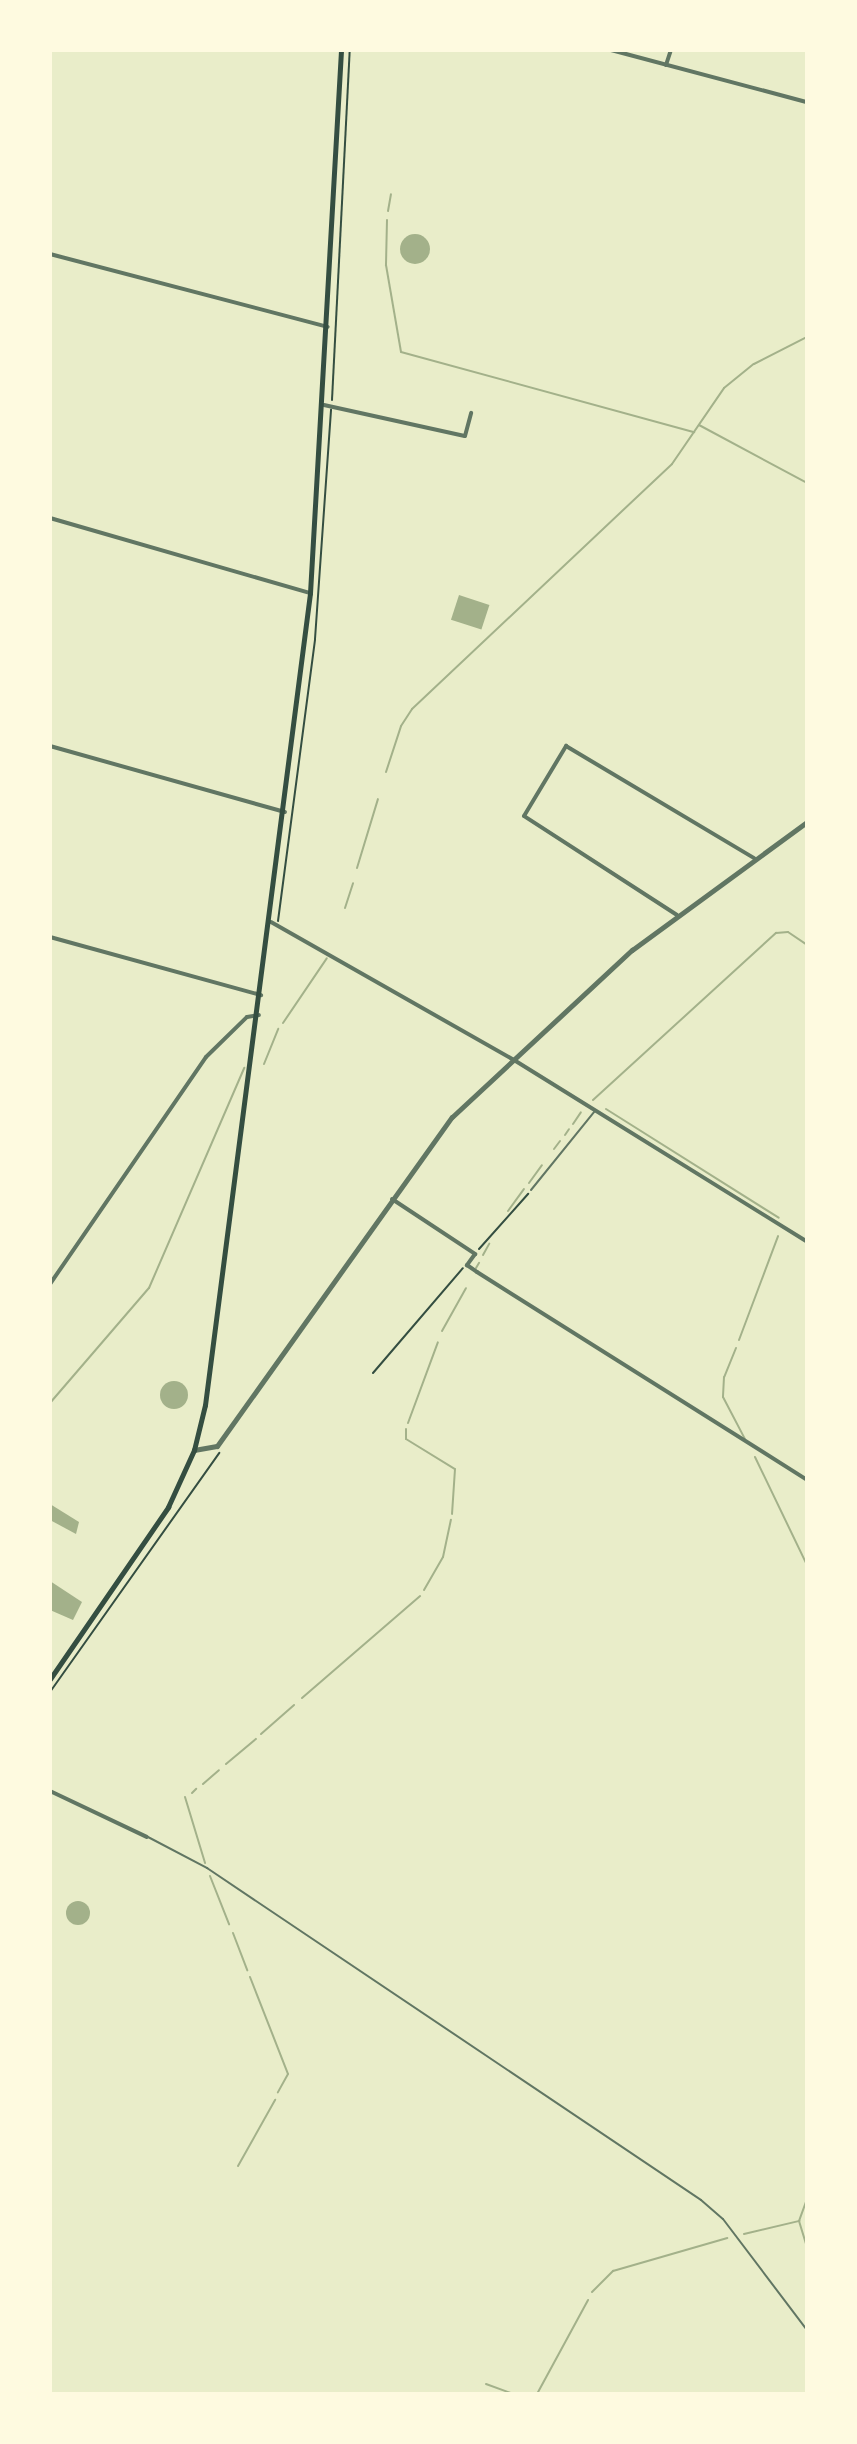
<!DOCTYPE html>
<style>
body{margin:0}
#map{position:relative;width:857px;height:2444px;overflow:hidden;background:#e9edc9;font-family:Overpass,sans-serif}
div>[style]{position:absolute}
.water>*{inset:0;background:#a3b18a;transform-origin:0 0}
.round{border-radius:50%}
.stream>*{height:2px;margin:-1px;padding:0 1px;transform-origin:1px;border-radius:1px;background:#a3b18a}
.path>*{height:2px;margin:-1px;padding:0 1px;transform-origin:1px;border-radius:1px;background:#344e41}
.service>*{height:2px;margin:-1px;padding:0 1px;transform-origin:1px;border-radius:1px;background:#617663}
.minor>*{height:4px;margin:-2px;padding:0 2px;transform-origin:2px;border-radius:2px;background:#617663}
.tertiary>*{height:5px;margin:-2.5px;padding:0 2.5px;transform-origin:2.5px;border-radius:2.5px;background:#617663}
.secondary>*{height:5px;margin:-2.5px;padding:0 2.5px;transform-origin:2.5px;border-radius:2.5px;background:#344e41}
span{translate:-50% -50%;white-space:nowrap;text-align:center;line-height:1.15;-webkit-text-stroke:8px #fefae0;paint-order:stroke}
.frame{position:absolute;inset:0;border:52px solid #fefae0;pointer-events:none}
</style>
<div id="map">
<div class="water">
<i class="round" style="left:400px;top:234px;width:30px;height:30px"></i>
<i style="left:459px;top:595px;width:32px;height:26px;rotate:18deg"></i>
<i class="round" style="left:160px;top:1381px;width:28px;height:28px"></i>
<i style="clip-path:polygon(50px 1504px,79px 1522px,76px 1534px,50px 1520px)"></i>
<i style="clip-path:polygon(50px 1581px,82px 1602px,73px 1620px,50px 1610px)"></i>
<i class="round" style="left:66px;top:1901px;width:24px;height:24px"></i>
</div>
<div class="stream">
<i style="left:388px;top:211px;width:17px;rotate:-80deg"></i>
<i style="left:387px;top:220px;width:45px;rotate:91.3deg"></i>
<i style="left:386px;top:265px;width:88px;rotate:80.2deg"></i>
<i style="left:401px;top:352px;width:304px;rotate:15.3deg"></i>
<i style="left:699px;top:425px;width:123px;rotate:28.2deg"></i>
<i style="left:386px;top:772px;width:48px;rotate:-71.9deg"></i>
<i style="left:401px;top:726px;width:20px;rotate:-57deg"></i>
<i style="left:412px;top:709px;width:357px;rotate:-43.3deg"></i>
<i style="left:672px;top:464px;width:92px;rotate:-55.6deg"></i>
<i style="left:724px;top:388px;width:38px;rotate:-39deg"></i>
<i style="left:754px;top:364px;width:59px;rotate:-27deg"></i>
<i style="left:357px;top:868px;width:72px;rotate:-73.1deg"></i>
<i style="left:345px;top:908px;width:26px;rotate:-72deg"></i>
<i style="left:283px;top:1023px;width:78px;rotate:-55.9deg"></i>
<i style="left:264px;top:1064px;width:38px;rotate:-68deg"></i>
<i style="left:593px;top:1100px;width:248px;rotate:-42.4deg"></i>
<i style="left:776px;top:933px;width:12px;rotate:-5deg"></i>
<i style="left:788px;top:932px;width:23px;rotate:34deg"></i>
<i style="left:606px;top:1109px;width:204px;rotate:32.2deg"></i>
<i style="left:573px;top:1124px;width:14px;rotate:-56deg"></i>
<i style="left:565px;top:1135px;width:7px;rotate:-56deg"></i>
<i style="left:554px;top:1149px;width:10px;rotate:-53deg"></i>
<i style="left:529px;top:1183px;width:22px;rotate:-54deg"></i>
<i style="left:508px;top:1211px;width:27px;rotate:-54deg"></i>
<i style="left:483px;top:1255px;width:13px;rotate:-61deg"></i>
<i style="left:476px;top:1268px;width:6px;rotate:-59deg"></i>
<i style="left:442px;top:1331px;width:49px;rotate:-60.8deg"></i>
<i style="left:739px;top:1340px;width:111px;rotate:-69.4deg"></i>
<i style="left:736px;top:1348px;width:31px;rotate:112deg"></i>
<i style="left:724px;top:1377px;width:20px;rotate:93deg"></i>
<i style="left:723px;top:1397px;width:47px;rotate:62.4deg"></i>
<i style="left:50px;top:1403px;width:152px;rotate:-49.3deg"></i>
<i style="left:149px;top:1288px;width:240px;rotate:-66.6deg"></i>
<i style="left:408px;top:1423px;width:86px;rotate:-69.7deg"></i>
<i style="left:406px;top:1429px;width:10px;rotate:90deg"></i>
<i style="left:406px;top:1439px;width:57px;rotate:31.5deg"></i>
<i style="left:455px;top:1469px;width:45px;rotate:93.8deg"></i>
<i style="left:755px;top:1457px;width:120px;rotate:64.3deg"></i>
<i style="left:424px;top:1590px;width:38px;rotate:-60deg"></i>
<i style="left:443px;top:1557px;width:38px;rotate:-78deg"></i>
<i style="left:302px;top:1698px;width:156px;rotate:-40.8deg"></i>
<i style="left:261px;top:1734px;width:44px;rotate:-41.3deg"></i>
<i style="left:226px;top:1764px;width:39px;rotate:-40deg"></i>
<i style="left:203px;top:1784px;width:21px;rotate:-41deg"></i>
<i style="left:192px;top:1793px;width:6px;rotate:-45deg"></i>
<i style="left:185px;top:1797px;width:69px;rotate:73.1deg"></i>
<i style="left:210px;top:1876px;width:52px;rotate:68.4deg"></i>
<i style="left:233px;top:1933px;width:40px;rotate:69deg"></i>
<i style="left:250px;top:1977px;width:104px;rotate:68.6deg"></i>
<i style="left:288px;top:2074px;width:21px;rotate:119deg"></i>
<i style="left:238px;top:2166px;width:76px;rotate:-60.7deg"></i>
<i style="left:807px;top:2199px;width:23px;rotate:110deg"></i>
<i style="left:799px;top:2221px;width:28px;rotate:73deg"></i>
<i style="left:744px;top:2234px;width:57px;rotate:-13.3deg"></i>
<i style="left:592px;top:2292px;width:30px;rotate:-45deg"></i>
<i style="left:613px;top:2271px;width:119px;rotate:-16.1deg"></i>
<i style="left:486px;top:2384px;width:30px;rotate:20deg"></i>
<i style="left:537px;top:2394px;width:107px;rotate:-61.5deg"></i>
</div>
<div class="path">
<i style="left:332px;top:400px;width:350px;rotate:-87.1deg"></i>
<i style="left:278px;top:921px;width:284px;rotate:-82.5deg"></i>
<i style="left:315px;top:639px;width:230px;rotate:-86deg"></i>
<i style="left:479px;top:1249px;width:74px;rotate:-48.3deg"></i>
<i style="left:373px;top:1373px;width:138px;rotate:-49.4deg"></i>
<i style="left:50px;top:1692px;width:293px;rotate:-54.7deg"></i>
</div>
<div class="service">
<i style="left:531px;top:1190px;width:102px;rotate:-51deg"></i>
<i style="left:148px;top:1837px;width:67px;rotate:27.7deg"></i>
<i style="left:207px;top:1868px;width:595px;rotate:33.9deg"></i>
<i style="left:701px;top:2200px;width:29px;rotate:41deg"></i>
<i style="left:723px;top:2219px;width:139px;rotate:52.9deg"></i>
</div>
<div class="minor">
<i style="left:611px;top:50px;width:203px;rotate:14.9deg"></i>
<i style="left:666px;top:65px;width:16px;rotate:-72deg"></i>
<i style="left:50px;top:254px;width:287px;rotate:14.7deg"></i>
<i style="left:324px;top:405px;width:144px;rotate:12.4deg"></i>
<i style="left:465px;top:436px;width:24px;rotate:-75deg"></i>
<i style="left:50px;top:518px;width:271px;rotate:16.1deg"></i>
<i style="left:50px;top:746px;width:244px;rotate:15.7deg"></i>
<i style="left:677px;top:915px;width:182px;rotate:-147.1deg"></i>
<i style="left:524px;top:816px;width:82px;rotate:-59deg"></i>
<i style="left:566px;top:746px;width:219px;rotate:30.8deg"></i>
<i style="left:271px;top:922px;width:279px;rotate:29.6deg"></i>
<i style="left:514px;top:1060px;width:345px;rotate:31.8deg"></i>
<i style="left:50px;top:937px;width:219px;rotate:15.4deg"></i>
<i style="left:392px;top:1199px;width:100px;rotate:33.5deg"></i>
<i style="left:475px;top:1254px;width:14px;rotate:126deg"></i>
<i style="left:467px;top:1265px;width:12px;rotate:35deg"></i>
<i style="left:477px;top:1272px;width:390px;rotate:32.2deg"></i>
<i style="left:50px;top:1284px;width:275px;rotate:-55.5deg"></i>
<i style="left:206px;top:1057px;width:57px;rotate:-44.3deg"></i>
<i style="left:247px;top:1017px;width:12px;rotate:-9deg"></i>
<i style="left:50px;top:1791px;width:107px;rotate:25.4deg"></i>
</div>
<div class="tertiary">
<i style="left:194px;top:1450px;width:23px;rotate:-10deg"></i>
<i style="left:217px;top:1446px;width:404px;rotate:-54.5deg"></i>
<i style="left:452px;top:1117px;width:246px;rotate:-42.9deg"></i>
<i style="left:632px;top:950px;width:217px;rotate:-36.2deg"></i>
</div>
<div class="secondary">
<i style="left:50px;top:1679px;width:209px;rotate:-55.5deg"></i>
<i style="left:168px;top:1507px;width:63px;rotate:-65.5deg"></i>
<i style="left:194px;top:1450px;width:46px;rotate:-76.3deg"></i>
<i style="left:205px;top:1405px;width:819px;rotate:-82.63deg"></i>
<i style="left:310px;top:593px;width:544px;rotate:-86.73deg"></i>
</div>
<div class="frame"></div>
</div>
